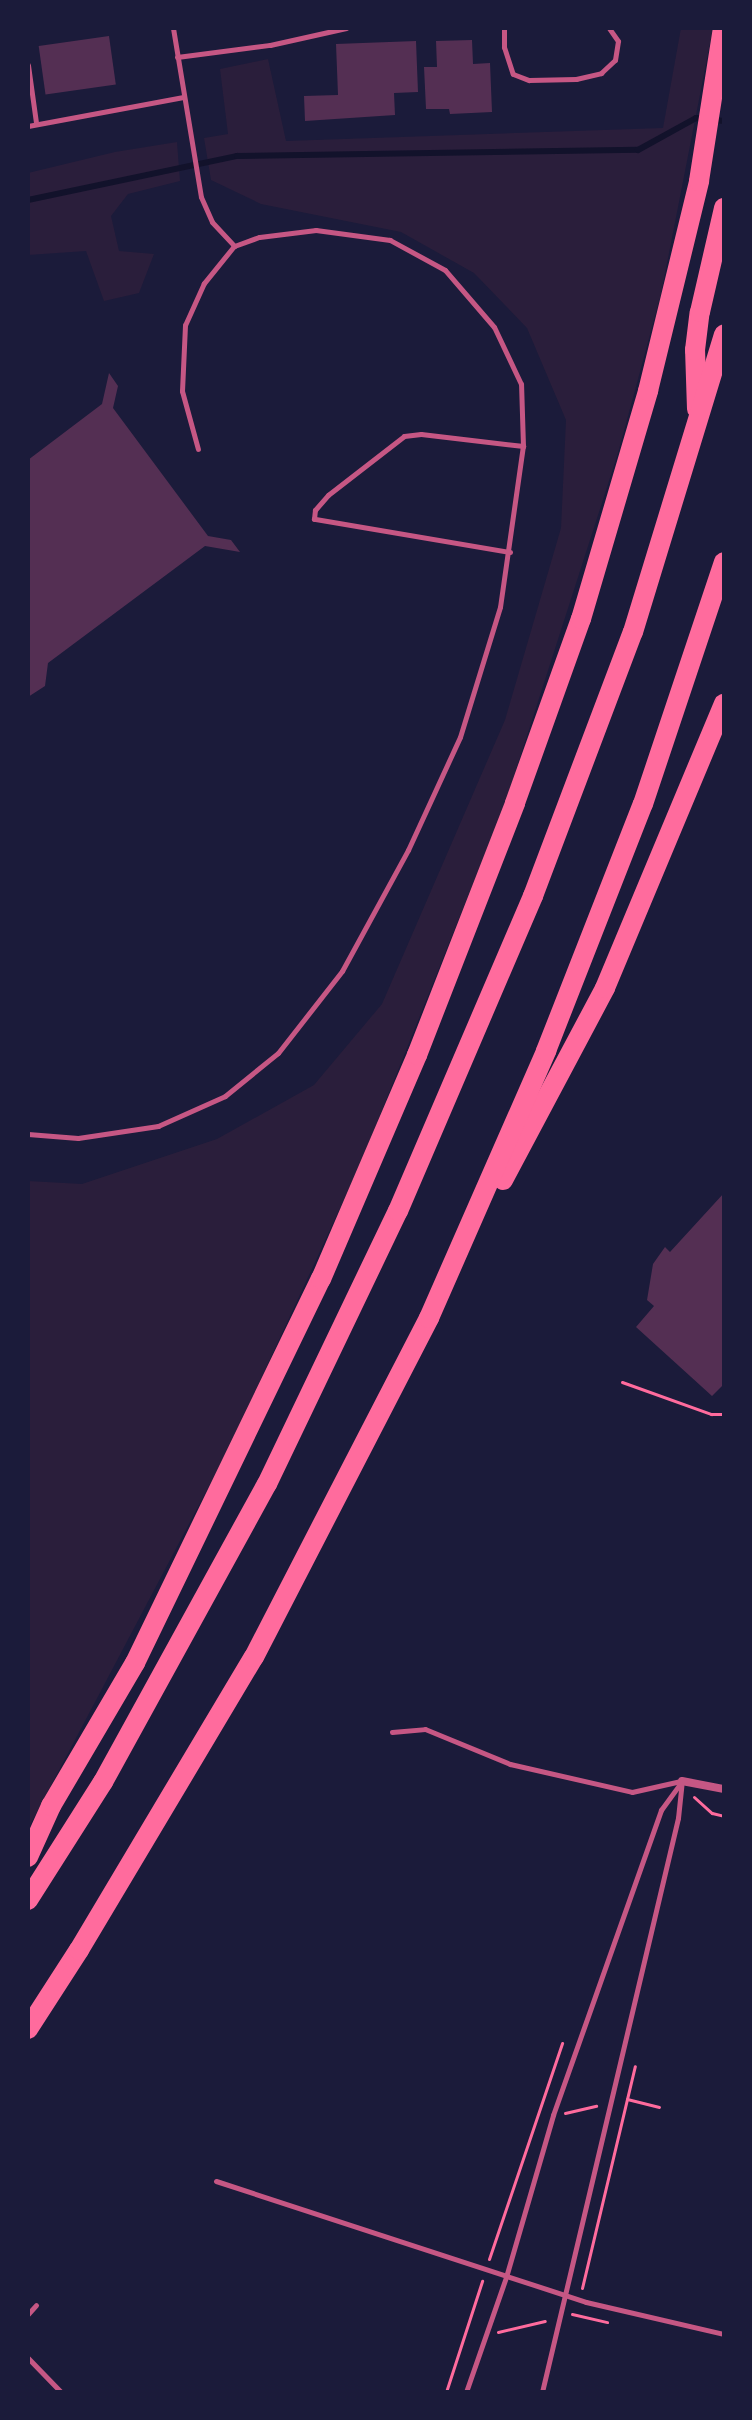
<!DOCTYPE html>
<style>
body{margin:0}
#map{position:relative;width:752px;height:2420px;overflow:hidden;background:#1b1b3a;font-family:Jost,sans-serif}
div>[style]{position:absolute}
.green>*{inset:0;background:#2a1e3b}
.stream>*{height:6px;margin:-3px;padding:0 3px;transform-origin:3px;border-radius:3px;background:#12122b}
.building>*{inset:0;background:#542f53;transform-origin:0 0}
.path>*{height:3px;margin:-1.5px;padding:0 1.5px;transform-origin:1.5px;border-radius:1.5px;background:#ff6b9d}
.service>*{height:5px;margin:-2.5px;padding:0 2.5px;transform-origin:2.5px;border-radius:2.5px;background:#c65784}
.minor>*{height:8px;margin:-4px;padding:0 4px;transform-origin:4px;border-radius:4px;background:#c65784}
.motorway>*{height:20px;margin:-10px;padding:0 10px;transform-origin:10px;border-radius:10px;background:#ff6b9d}
span{translate:-50% -50%;white-space:nowrap;text-align:center;line-height:1.15;-webkit-text-stroke:8px #1b1b3a;paint-order:stroke}
.frame{position:absolute;inset:0;border:30px solid #1b1b3a;pointer-events:none}
</style>
<div id="map">
<div class="green">
<i style="clip-path:polygon(681px 28px,713px 28px,661px 294px,618px 453px,505px 804px,360px 1165px,228px 1450px,28px 1829px,28px 1181px,82px 1184px,217px 1139px,314px 1085px,382px 1004px,505px 720px,561px 528px,566px 420px,527px 328px,474px 273px,401px 232px,261px 204px,211px 180px,204px 138px,228px 134px,220px 69px,268px 59px,286px 141px,663px 128px)"></i>
<i style="clip-path:polygon(177px 142px,180px 181px,128px 194px,111px 216px,119px 251px,154px 254px,139px 293px,104px 301px,86px 251px,28px 255px,28px 173px,115px 152px)"></i>
</div>
<div class="stream">
<i style="left:28px;top:200px;width:214px;rotate:-11.9deg"></i>
<i style="left:237px;top:156px;width:401px;rotate:-0.9deg"></i>
<i style="left:638px;top:150px;width:66px;rotate:-28.9deg"></i>
<i style="left:696px;top:118px;width:28px;rotate:6deg"></i>
</div>
<div class="building">
<i style="left:109px;top:36px;width:49px;height:71px;rotate:82deg"></i>
<i style="clip-path:polygon(472px 40px,473px 64px,490px 63px,492px 112px,450px 114px,449px 109px,426px 109px,424px 67px,437px 67px,436px 41px)"></i>
<i style="clip-path:polygon(416px 41px,418px 92px,394px 93px,395px 115px,305px 121px,304px 96px,338px 95px,336px 44px)"></i>
<i style="clip-path:polygon(109px 373px,118px 386px,113px 408px,208px 536px,231px 540px,240px 552px,205px 546px,48px 663px,45px 686px,28px 697px,28px 460px,102px 404px)"></i>
<i style="clip-path:polygon(724px 1193px,724px 1384px,712px 1396px,636px 1327px,654px 1306px,647px 1300px,653px 1264px,665px 1247px,670px 1252px)"></i>
</div>
<div class="path">
<i style="left:622px;top:1382px;width:95px;rotate:19.8deg"></i>
<i style="left:711px;top:1414px;width:13px"></i>
<i style="left:694px;top:1797px;width:24px;rotate:42deg"></i>
<i style="left:712px;top:1813px;width:12px;rotate:14deg"></i>
<i style="left:627px;top:2099px;width:33px;rotate:14deg"></i>
<i style="left:565px;top:2113px;width:32px;rotate:-13deg"></i>
<i style="left:489px;top:2259px;width:228px;rotate:-71.3deg"></i>
<i style="left:582px;top:2288px;width:228px;rotate:-76.6deg"></i>
<i style="left:572px;top:2314px;width:36px;rotate:13deg"></i>
<i style="left:498px;top:2332px;width:48px;rotate:-13.2deg"></i>
<i style="left:446px;top:2392px;width:117px;rotate:-72deg"></i>
</div>
<div class="service">
<i style="left:173px;top:28px;width:171px;rotate:80.6deg"></i>
<i style="left:201px;top:197px;width:27px;rotate:66deg"></i>
<i style="left:212px;top:222px;width:33px;rotate:47deg"></i>
<i style="left:504px;top:28px;width:19px;rotate:90deg"></i>
<i style="left:504px;top:47px;width:28px;rotate:72deg"></i>
<i style="left:513px;top:74px;width:17px;rotate:21deg"></i>
<i style="left:529px;top:80px;width:47px;rotate:-1.2deg"></i>
<i style="left:576px;top:79px;width:26px;rotate:-13deg"></i>
<i style="left:601px;top:73px;width:19px;rotate:-43deg"></i>
<i style="left:615px;top:60px;width:19px;rotate:-81deg"></i>
<i style="left:618px;top:41px;width:16px;rotate:-125deg"></i>
<i style="left:177px;top:57px;width:94px;rotate:-7.4deg"></i>
<i style="left:270px;top:45px;width:78px;rotate:-12.6deg"></i>
<i style="left:28px;top:65px;width:59px;rotate:82.1deg"></i>
<i style="left:28px;top:126px;width:158px;rotate:-10.6deg"></i>
<i style="left:510px;top:552px;width:199px;rotate:-170.4deg"></i>
<i style="left:314px;top:519px;width:9px;rotate:-84deg"></i>
<i style="left:315px;top:510px;width:20px;rotate:-49deg"></i>
<i style="left:328px;top:495px;width:96px;rotate:-37.8deg"></i>
<i style="left:404px;top:436px;width:17px;rotate:-7deg"></i>
<i style="left:421px;top:434px;width:103px;rotate:6.7deg"></i>
<i style="left:28px;top:1134px;width:50px;rotate:4.6deg"></i>
<i style="left:78px;top:1138px;width:81px;rotate:-8.5deg"></i>
<i style="left:158px;top:1126px;width:73px;rotate:-24.1deg"></i>
<i style="left:225px;top:1096px;width:68px;rotate:-39.1deg"></i>
<i style="left:278px;top:1053px;width:104px;rotate:-52deg"></i>
<i style="left:342px;top:971px;width:138px;rotate:-61.4deg"></i>
<i style="left:408px;top:850px;width:124px;rotate:-65.3deg"></i>
<i style="left:460px;top:737px;width:136px;rotate:-72.9deg"></i>
<i style="left:500px;top:607px;width:163px;rotate:-81.9deg"></i>
<i style="left:523px;top:446px;width:62px;rotate:-91.8deg"></i>
<i style="left:521px;top:384px;width:63px;rotate:-115.3deg"></i>
<i style="left:494px;top:327px;width:75px;rotate:-130.7deg"></i>
<i style="left:445px;top:270px;width:63px;rotate:-151.4deg"></i>
<i style="left:390px;top:240px;width:75px;rotate:-172.3deg"></i>
<i style="left:316px;top:230px;width:57px;rotate:173deg"></i>
<i style="left:259px;top:237px;width:27px;rotate:160deg"></i>
<i style="left:234px;top:246px;width:48px;rotate:129deg"></i>
<i style="left:204px;top:283px;width:46px;rotate:114.3deg"></i>
<i style="left:185px;top:325px;width:66px;rotate:92.6deg"></i>
<i style="left:182px;top:391px;width:60px;rotate:74.6deg"></i>
<i style="left:392px;top:1732px;width:33px;rotate:-5deg"></i>
<i style="left:425px;top:1729px;width:92px;rotate:22.4deg"></i>
<i style="left:510px;top:1764px;width:125px;rotate:12.9deg"></i>
<i style="left:632px;top:1792px;width:50px;rotate:-12.7deg"></i>
<i style="left:216px;top:2181px;width:389px;rotate:18.1deg"></i>
<i style="left:586px;top:2302px;width:142px;rotate:13.1deg"></i>
<i style="left:28px;top:2314px;width:12px;rotate:-48deg"></i>
<i style="left:28px;top:2358px;width:47px;rotate:45.9deg"></i>
<i style="left:466px;top:2392px;width:122px;rotate:-70.8deg"></i>
<i style="left:506px;top:2277px;width:169px;rotate:-73.8deg"></i>
<i style="left:553px;top:2115px;width:324px;rotate:-70.5deg"></i>
<i style="left:661px;top:1810px;width:36px;rotate:-54deg"></i>
<i style="left:542px;top:2392px;width:590px;rotate:-76.67deg"></i>
<i style="left:678px;top:1818px;width:36px;rotate:-84deg"></i>
</div>
<div class="minor">
<i style="left:682px;top:1781px;width:43px;rotate:10.8deg"></i>
</div>
<div class="motorway">
<i style="left:697px;top:409px;width:59px;rotate:-91.9deg"></i>
<i style="left:695px;top:350px;width:38px;rotate:-83deg"></i>
<i style="left:700px;top:312px;width:107px;rotate:-77deg"></i>
<i style="left:503px;top:1180px;width:217px;rotate:-62deg"></i>
<i style="left:605px;top:988px;width:308px;rotate:-67.3deg"></i>
<i style="left:28px;top:1857px;width:56px;rotate:-65.7deg"></i>
<i style="left:51px;top:1806px;width:166px;rotate:-59.6deg"></i>
<i style="left:135px;top:1663px;width:427px;rotate:-64.2deg"></i>
<i style="left:321px;top:1279px;width:244px;rotate:-66.8deg"></i>
<i style="left:417px;top:1055px;width:270px;rotate:-68.7deg"></i>
<i style="left:515px;top:803px;width:195px;rotate:-70.3deg"></i>
<i style="left:581px;top:619px;width:238px;rotate:-73.6deg"></i>
<i style="left:648px;top:391px;width:216px;rotate:-76.3deg"></i>
<i style="left:699px;top:181px;width:155px;rotate:-81.1deg"></i>
<i style="left:28px;top:1900px;width:140px;rotate:-57.6deg"></i>
<i style="left:103px;top:1782px;width:340px;rotate:-61.2deg"></i>
<i style="left:267px;top:1484px;width:303px;rotate:-64.4deg"></i>
<i style="left:398px;top:1211px;width:343px;rotate:-66.8deg"></i>
<i style="left:533px;top:896px;width:282px;rotate:-69.3deg"></i>
<i style="left:633px;top:632px;width:311px;rotate:-73deg"></i>
<i style="left:28px;top:2029px;width:94px;rotate:-57.2deg"></i>
<i style="left:79px;top:1950px;width:341px;rotate:-59.2deg"></i>
<i style="left:254px;top:1657px;width:382px;rotate:-62.7deg"></i>
<i style="left:429px;top:1318px;width:292px;rotate:-66.3deg"></i>
<i style="left:546px;top:1051px;width:265px;rotate:-68.6deg"></i>
<i style="left:643px;top:804px;width:255px;rotate:-71.5deg"></i>
</div>
<div class="frame"></div>
</div>
